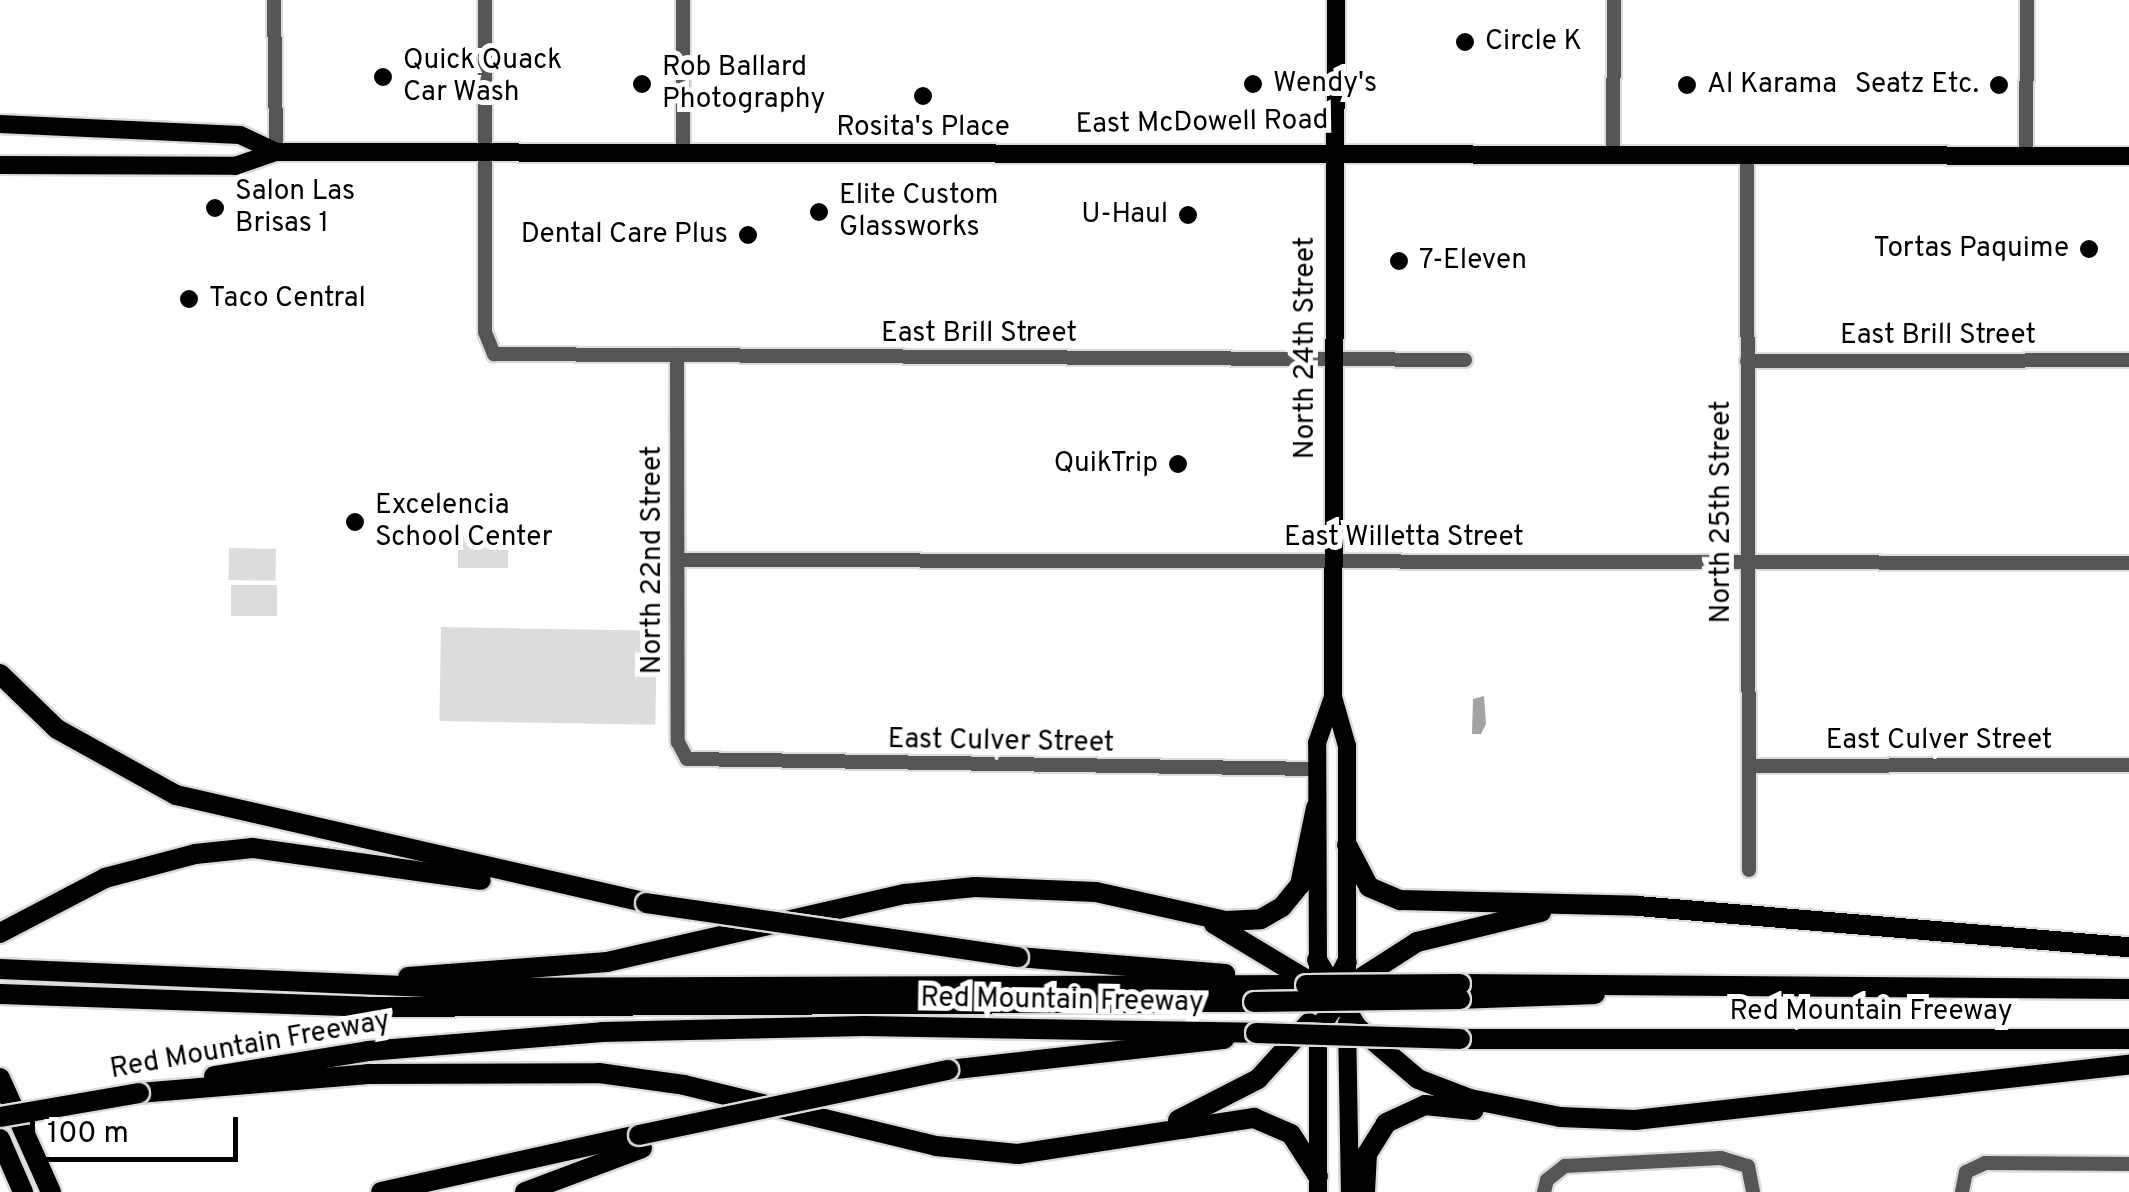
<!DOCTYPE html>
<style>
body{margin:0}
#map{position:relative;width:2129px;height:1192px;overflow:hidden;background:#fff;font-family:Overpass,sans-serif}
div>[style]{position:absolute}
.green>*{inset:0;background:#dcdcdc;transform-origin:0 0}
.water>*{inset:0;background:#a3a3a3}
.roads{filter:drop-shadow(2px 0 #dbdbdb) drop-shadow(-2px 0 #dbdbdb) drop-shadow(0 2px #dbdbdb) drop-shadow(0 -2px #dbdbdb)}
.minor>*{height:14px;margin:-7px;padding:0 7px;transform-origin:7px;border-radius:7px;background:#555}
.major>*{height:18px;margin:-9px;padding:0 9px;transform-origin:9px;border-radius:9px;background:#000}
.highway>*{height:20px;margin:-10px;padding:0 10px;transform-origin:10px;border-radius:10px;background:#000}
.bridges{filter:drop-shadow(2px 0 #dbdbdb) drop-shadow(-2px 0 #dbdbdb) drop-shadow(0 2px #dbdbdb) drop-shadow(0 -2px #dbdbdb)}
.highway-bridge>*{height:20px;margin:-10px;padding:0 10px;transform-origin:10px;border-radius:10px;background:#000}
.dots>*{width:28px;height:28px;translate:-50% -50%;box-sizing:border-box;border:5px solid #fff;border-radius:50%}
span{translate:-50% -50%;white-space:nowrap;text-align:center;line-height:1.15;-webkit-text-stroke:10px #fff;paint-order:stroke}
.poi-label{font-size:28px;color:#000}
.left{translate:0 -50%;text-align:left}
.right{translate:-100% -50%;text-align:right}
.street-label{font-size:28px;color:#000}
.scale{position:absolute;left:30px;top:1117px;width:208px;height:45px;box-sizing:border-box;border:5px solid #000;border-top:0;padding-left:12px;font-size:30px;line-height:35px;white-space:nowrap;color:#000;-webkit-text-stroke:8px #fff;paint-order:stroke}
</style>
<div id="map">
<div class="green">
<i style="left:458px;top:536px;width:50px;height:32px"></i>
<i style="left:229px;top:548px;width:47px;height:32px;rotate:1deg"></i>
<i style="left:231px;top:585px;width:46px;height:31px"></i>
<i style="left:441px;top:627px;width:216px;height:94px;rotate:1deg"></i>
</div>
<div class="water">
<i style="clip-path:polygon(1484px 696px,1486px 724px,1481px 734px,1472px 734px,1473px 699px)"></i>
</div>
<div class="roads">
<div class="minor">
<i style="left:274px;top:0;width:152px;rotate:89.2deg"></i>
<i style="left:485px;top:0;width:332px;rotate:90deg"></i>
<i style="left:485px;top:332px;width:24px;rotate:68deg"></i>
<i style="left:494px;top:354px;width:971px;rotate:0.35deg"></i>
<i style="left:683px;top:0;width:154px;rotate:90deg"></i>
<i style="left:1613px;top:153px;width:153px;rotate:-89.6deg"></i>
<i style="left:1747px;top:154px;width:716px;rotate:89.84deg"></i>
<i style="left:2026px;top:156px;width:156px;rotate:-89.6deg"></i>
<i style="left:677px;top:358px;width:384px;rotate:89.9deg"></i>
<i style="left:678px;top:742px;width:19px;rotate:62deg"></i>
<i style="left:687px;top:759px;width:630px;rotate:0.91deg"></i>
<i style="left:1747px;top:361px;width:382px;rotate:-0.1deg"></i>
<i style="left:679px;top:560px;width:1450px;rotate:0.12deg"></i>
<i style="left:1749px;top:766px;width:380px;rotate:-0.2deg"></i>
<i style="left:1544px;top:1192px;width:12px;rotate:-76deg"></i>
<i style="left:1547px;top:1180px;width:23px;rotate:-38deg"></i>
<i style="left:1565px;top:1166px;width:156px;rotate:-2.9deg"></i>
<i style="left:1721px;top:1158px;width:28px;rotate:17deg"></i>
<i style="left:1748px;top:1166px;width:26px;rotate:79deg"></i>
<i style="left:1962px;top:1192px;width:20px;rotate:-79deg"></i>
<i style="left:1966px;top:1172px;width:21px;rotate:-25deg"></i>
<i style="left:1985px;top:1163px;width:144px;rotate:0.4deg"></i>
</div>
<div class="major">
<i style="left:1336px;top:0;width:697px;rotate:90.25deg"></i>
<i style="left:1333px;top:697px;width:51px;rotate:74.1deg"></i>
<i style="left:1347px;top:746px;width:231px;rotate:90deg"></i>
<i style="left:0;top:124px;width:240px;rotate:2.6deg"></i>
<i style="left:240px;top:135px;width:40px;rotate:25deg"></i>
<i style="left:0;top:165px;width:235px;rotate:0.2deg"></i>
<i style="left:235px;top:166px;width:43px;rotate:-18.9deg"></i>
<i style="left:276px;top:152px;width:1853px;rotate:0.12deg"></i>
<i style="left:1318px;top:974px;width:231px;rotate:-90.2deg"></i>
<i style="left:1317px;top:743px;width:49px;rotate:-70.8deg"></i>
<i style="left:1347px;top:1023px;width:169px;rotate:89deg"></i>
<i style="left:1318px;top:1025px;width:167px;rotate:90deg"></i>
</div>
<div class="highway">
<i style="left:0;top:674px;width:79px;rotate:44deg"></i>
<i style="left:57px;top:729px;width:136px;rotate:29deg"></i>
<i style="left:176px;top:795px;width:482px;rotate:12.9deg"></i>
<i style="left:1347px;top:845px;width:47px;rotate:62.4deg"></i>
<i style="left:1369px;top:887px;width:34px;rotate:23deg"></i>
<i style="left:1400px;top:900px;width:238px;rotate:1.4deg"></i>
<i style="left:1638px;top:906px;width:493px;rotate:4.8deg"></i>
<i style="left:1214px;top:924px;width:120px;rotate:31deg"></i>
<i style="left:0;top:933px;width:119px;rotate:-27.6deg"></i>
<i style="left:105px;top:878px;width:93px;rotate:-14.9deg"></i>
<i style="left:195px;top:854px;width:58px;rotate:-5.9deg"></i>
<i style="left:253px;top:848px;width:230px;rotate:8deg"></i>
<i style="left:1018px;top:957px;width:208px;rotate:4.7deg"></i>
<i style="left:1317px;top:960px;width:78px;rotate:59.2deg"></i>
<i style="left:1357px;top:1027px;width:80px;rotate:40.4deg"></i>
<i style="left:1418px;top:1079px;width:56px;rotate:21deg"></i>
<i style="left:1470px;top:1099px;width:92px;rotate:11.3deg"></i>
<i style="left:1560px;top:1117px;width:75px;rotate:2.3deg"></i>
<i style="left:1635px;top:1120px;width:497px;rotate:-6.4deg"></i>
<i style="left:0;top:969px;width:445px;rotate:2.4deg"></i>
<i style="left:445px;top:988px;width:861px;rotate:-0.2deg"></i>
<i style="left:408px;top:977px;width:200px;rotate:-4.3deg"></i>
<i style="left:607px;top:962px;width:306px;rotate:-12.9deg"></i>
<i style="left:905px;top:894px;width:70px;rotate:-5.7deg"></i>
<i style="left:975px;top:887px;width:121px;rotate:2.4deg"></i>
<i style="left:1096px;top:892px;width:133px;rotate:12.6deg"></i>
<i style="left:1226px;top:921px;width:35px;rotate:-3deg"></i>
<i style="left:1261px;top:919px;width:24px;rotate:-30deg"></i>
<i style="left:1282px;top:907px;width:28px;rotate:-51deg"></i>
<i style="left:1300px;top:885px;width:79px;rotate:-78.3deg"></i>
<i style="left:1460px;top:984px;width:669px;rotate:0.43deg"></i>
<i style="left:0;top:994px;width:367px;rotate:2deg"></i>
<i style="left:367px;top:1007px;width:887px;rotate:-0.32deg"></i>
<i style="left:1329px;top:996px;width:38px;rotate:-62deg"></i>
<i style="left:1460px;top:999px;width:135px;rotate:-2.1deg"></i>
<i style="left:1318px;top:1030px;width:52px;rotate:-56deg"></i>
<i style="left:1347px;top:987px;width:83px;rotate:-32.7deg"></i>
<i style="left:1417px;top:942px;width:128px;rotate:-13.6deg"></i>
<i style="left:1460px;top:1039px;width:669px"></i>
<i style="left:948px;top:1070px;width:278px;rotate:-6.4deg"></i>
<i style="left:214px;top:1076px;width:156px;rotate:-9.2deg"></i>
<i style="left:368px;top:1051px;width:235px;rotate:-4.6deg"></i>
<i style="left:602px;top:1032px;width:262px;rotate:-1.3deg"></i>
<i style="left:864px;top:1026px;width:392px;rotate:1deg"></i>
<i style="left:0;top:1078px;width:125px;rotate:65.9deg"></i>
<i style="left:139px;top:1093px;width:230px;rotate:-4.7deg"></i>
<i style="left:368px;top:1074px;width:231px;rotate:-0.2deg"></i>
<i style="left:599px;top:1073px;width:86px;rotate:8deg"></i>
<i style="left:684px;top:1085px;width:259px;rotate:13.6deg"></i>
<i style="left:936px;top:1146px;width:82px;rotate:5.6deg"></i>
<i style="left:1018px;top:1154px;width:239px;rotate:-8.7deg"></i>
<i style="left:1254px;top:1118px;width:40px;rotate:23.4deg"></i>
<i style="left:1291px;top:1134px;width:50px;rotate:57.3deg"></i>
<i style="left:1178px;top:1120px;width:90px;rotate:-27.1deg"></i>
<i style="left:1258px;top:1079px;width:76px;rotate:-47.7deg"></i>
<i style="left:0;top:1139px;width:58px;rotate:66.5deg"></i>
<i style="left:381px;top:1192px;width:264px;rotate:-12.5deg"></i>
<i style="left:525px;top:1192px;width:125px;rotate:-20.6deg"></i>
<i style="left:1365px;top:1192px;width:38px;rotate:-87deg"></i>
<i style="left:1367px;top:1154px;width:36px;rotate:-58deg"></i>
<i style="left:1386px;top:1123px;width:43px;rotate:-24.8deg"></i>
<i style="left:1425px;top:1105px;width:49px;rotate:5.8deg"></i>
</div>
</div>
<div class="bridges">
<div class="highway-bridge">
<i style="left:646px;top:903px;width:376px;rotate:8.3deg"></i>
<i style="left:1306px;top:985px;width:154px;rotate:-0.4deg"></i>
<i style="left:1254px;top:1002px;width:206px;rotate:-0.8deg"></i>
<i style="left:1256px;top:1033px;width:204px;rotate:1.7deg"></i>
<i style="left:0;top:1117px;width:141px;rotate:-9.8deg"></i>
<i style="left:639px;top:1135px;width:316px;rotate:-11.9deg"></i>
</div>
</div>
<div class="dots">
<i style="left:1465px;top:42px;background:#000"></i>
<i style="left:383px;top:77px;background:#000"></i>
<i style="left:642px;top:84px;background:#000"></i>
<i style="left:1253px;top:84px;background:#000"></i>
<i style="left:1687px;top:85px;background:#000"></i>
<i style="left:1999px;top:85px;background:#000"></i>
<i style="left:923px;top:96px;background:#000"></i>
<i style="left:215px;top:208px;background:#000"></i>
<i style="left:819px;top:212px;background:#000"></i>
<i style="left:1188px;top:215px;background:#000"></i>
<i style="left:748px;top:235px;background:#000"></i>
<i style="left:2089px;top:249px;background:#000"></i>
<i style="left:1399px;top:261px;background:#000"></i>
<i style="left:189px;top:299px;background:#000"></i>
<i style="left:1178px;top:464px;background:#000"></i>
<i style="left:355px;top:522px;background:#000"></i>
</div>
<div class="poi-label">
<span class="left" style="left:1485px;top:42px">Circle K</span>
<span class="left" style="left:403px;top:77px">Quick Quack<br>Car Wash</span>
<span class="left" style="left:662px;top:84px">Rob Ballard<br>Photography</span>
<span class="left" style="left:1273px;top:84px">Wendy's</span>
<span class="left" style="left:1707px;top:85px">Al Karama</span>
<span class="right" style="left:1979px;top:85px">Seatz Etc.</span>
<span style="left:923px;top:128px">Rosita's Place</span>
<span class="left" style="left:235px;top:208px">Salon Las<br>Brisas 1</span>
<span class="left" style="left:839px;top:212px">Elite Custom<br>Glassworks</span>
<span class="right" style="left:1168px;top:215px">U-Haul</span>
<span class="right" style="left:728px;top:235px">Dental Care Plus</span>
<span class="right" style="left:2069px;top:249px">Tortas Paquime</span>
<span class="left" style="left:1419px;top:261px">7-Eleven</span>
<span class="left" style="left:209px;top:299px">Taco Central</span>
<span class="right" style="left:1158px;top:464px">QuikTrip</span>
<span class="left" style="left:375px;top:522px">Excelencia<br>School Center</span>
</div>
<div class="street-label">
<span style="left:1202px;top:123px;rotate:-1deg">East McDowell Road</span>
<span style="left:979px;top:334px">East Brill Street</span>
<span style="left:1938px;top:336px">East Brill Street</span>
<span style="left:1306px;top:348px;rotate:-90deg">North 24th Street</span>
<span style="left:1722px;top:512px;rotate:-90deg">North 25th Street</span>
<span style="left:1404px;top:538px">East Willetta Street</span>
<span style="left:653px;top:560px;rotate:-90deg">North 22nd Street</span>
<span style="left:1939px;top:741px">East Culver Street</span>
<span style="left:1001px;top:742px;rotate:1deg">East Culver Street</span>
<span style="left:1062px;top:1001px;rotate:1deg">Red Mountain Freeway</span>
<span style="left:1871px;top:1012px">Red Mountain Freeway</span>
<span style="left:250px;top:1046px;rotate:-10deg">Red Mountain Freeway</span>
</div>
<div class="scale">100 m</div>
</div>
